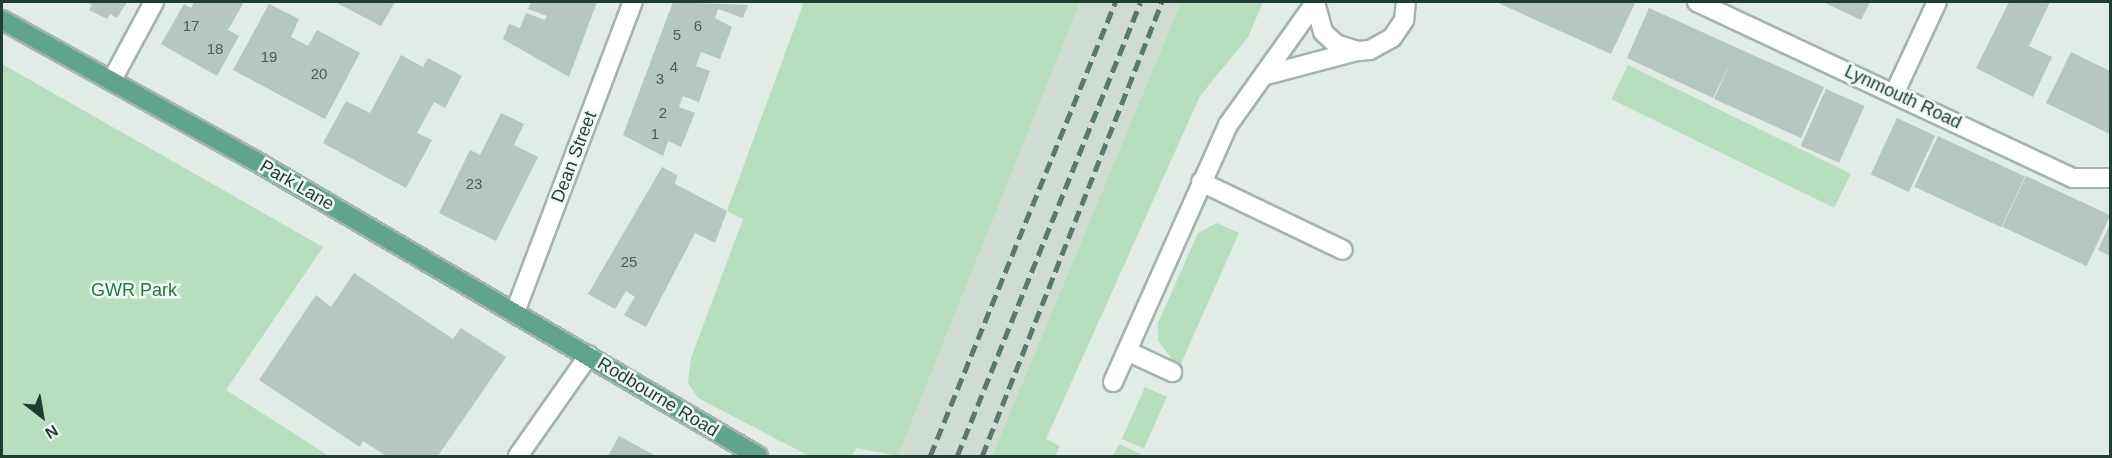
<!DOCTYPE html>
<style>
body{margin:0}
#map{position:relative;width:2112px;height:458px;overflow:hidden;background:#e0ece5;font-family:Helvetica,sans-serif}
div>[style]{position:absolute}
.built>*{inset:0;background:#cedcd4}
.green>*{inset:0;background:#b7dfbe;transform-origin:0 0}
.building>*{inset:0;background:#b5c7be;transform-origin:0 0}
.roads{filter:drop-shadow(2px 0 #a2b4ac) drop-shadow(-2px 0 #a2b4ac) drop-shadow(0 2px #a2b4ac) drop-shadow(0 -2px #a2b4ac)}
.minor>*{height:18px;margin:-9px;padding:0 9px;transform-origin:9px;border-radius:9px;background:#fff}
.major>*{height:18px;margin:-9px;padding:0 9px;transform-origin:9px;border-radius:9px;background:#61a48d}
.rail>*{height:4.5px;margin-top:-2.25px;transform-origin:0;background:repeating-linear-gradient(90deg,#5a796e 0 12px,transparent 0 18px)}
span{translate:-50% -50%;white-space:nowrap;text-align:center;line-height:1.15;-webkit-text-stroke:5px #f0f8f4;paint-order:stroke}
.number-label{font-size:15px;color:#446055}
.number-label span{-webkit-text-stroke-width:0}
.street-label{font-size:18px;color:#1f3d32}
.park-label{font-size:18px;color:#27773e}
.frame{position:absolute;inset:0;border:3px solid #1f3d32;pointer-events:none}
.north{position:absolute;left:12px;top:386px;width:60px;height:60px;-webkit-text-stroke:4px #f0f8f4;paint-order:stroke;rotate:149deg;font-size:16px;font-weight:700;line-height:24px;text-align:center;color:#1f3d32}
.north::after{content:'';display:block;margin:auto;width:21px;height:27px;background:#1f3d32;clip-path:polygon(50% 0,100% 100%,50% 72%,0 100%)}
</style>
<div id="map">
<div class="built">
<i style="clip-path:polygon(1080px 2px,1181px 2px,992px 456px,898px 456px)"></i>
</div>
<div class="green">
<i style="clip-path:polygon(804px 2px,1080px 2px,898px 456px,857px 448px,852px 456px,809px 456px,698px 398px,688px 383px,691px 358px,743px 219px,727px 211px)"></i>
<i style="clip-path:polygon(1181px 2px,1263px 2px,1248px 37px,1200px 96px,1046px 439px,1060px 446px,1055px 456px,992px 456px)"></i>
<i style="clip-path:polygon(2px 64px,323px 247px,226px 390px,329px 456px,2px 456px)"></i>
<i style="left:1628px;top:65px;width:248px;height:38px;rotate:26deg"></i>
<i style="clip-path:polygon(1217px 223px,1239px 233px,1179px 368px,1158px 341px,1158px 323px,1198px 233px)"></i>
<i style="left:1145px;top:387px;width:24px;height:57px;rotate:24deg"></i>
<i style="clip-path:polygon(1119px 444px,1141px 454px,1140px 456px,1113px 456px)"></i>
</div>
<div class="building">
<i style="clip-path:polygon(86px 2px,127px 2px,117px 18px,110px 14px,107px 19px,89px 10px,92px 5px)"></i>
<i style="clip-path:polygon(194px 2px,244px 2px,228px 30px,239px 36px,217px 76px,161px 44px,184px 4px,191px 8px)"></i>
<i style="clip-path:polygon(335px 2px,395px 2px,381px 26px)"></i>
<i style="clip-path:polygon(531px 2px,597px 2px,569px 77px,503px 39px,509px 24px,520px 28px,526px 13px,545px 20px,547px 16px,528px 9px)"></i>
<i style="clip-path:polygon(673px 2px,748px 5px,743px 18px,718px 9px,715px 18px,732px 27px,720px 59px,701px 52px,696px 66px,710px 71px,699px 102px,683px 96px,679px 107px,695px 113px,681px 147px,668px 141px,663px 156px,623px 135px)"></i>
<i style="clip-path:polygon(1496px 2px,1632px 2px,1635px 3px,1611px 54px)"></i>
<i style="clip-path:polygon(1823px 2px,1870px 2px,1861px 20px)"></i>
<i style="clip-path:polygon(2009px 2px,2050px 2px,2029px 46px,2052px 57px,2033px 97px,1976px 68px)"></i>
<i style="clip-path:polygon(269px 4px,299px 19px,291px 37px,308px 46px,317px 30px,360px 53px,325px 119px,233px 70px)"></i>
<i style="clip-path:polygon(1649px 8px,1824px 87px,1801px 138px,1714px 99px,1732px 59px,1713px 98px,1627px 58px)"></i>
<i style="clip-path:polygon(2071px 52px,2110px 71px,2110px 134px,2046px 103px)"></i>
<i style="clip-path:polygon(401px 55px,423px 67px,428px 58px,462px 76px,445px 108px,434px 102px,417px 133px,432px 140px,406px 188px,323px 143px,346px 101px,370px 113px)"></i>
<i style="left:1826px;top:89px;width:42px;height:62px;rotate:24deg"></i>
<i style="clip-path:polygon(501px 113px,524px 124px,514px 145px,538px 157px,496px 241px,439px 213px,470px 150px,480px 155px)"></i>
<i style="left:1897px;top:118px;width:42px;height:62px;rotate:25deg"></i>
<i style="left:1938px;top:136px;width:96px;height:56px;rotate:25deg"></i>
<i style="clip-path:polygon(662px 167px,677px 175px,675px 184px,727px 211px,715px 243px,695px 233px,646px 327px,624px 315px,635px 297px,626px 291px,615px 309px,588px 294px)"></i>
<i style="left:2026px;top:176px;width:93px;height:56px;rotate:25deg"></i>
<i style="clip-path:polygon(2110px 224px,2110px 256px,2098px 250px)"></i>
<i style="clip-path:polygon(354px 273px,453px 339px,461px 328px,506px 357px,438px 456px,386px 456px,363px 441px,360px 447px,259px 380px,316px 295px,331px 307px)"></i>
<i style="clip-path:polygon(619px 436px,656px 456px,608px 456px)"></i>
</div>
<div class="roads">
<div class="minor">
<i style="left:1315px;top:2px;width:31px;rotate:75deg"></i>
<i style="left:1323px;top:32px;width:18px;rotate:43deg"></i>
<i style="left:1336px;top:44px;width:23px;rotate:18deg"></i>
<i style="left:1358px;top:51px;width:12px;rotate:-5deg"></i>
<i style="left:1370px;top:50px;width:25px;rotate:-29deg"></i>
<i style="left:1392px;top:38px;width:22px;rotate:-56deg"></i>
<i style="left:1404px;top:20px;width:18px;rotate:-84deg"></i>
<i style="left:1697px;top:2px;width:415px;rotate:25.1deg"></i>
<i style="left:2073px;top:178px;width:37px"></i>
<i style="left:1266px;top:75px;width:94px;rotate:-14.8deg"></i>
<i style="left:112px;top:80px;width:89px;rotate:-61.7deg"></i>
<i style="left:1895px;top:92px;width:99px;rotate:-65deg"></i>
<i style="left:1201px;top:182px;width:157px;rotate:25.6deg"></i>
<i style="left:515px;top:312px;width:332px;rotate:-69.2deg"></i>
<i style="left:1127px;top:351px;width:50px;rotate:25deg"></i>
<i style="left:1113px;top:382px;width:282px;rotate:-65.9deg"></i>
<i style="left:1228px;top:125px;width:150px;rotate:-54.5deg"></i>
<i style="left:518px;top:456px;width:123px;rotate:-54.9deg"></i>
</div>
<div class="major">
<i style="left:2px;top:20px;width:286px;rotate:29.1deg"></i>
<i style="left:252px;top:159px;width:587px;rotate:30.41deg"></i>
</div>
</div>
<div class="rail">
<i style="left:930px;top:456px;width:490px;rotate:-67.8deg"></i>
<i style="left:957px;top:456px;width:489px;rotate:-68deg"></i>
<i style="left:982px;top:456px;width:488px;rotate:-68.4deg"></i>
</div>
<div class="number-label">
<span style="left:191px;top:26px">17</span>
<span style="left:698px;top:26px">6</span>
<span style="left:677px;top:35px">5</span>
<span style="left:215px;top:49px">18</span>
<span style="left:269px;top:57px">19</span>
<span style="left:674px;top:67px">4</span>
<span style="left:319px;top:74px">20</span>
<span style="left:660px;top:79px">3</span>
<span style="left:663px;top:113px">2</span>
<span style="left:655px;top:134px">1</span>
<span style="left:474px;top:184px">23</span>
<span style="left:629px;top:262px">25</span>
</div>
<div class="street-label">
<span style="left:1903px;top:97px;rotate:25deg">Lynmouth Road</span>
<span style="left:574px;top:157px;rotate:-69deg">Dean Street</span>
<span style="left:297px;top:185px;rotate:30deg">Park Lane</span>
<span style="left:658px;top:397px;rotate:31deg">Rodbourne Road</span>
</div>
<div class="park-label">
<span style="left:134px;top:290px">GWR Park</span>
</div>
<div class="frame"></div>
<div class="north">N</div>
</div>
